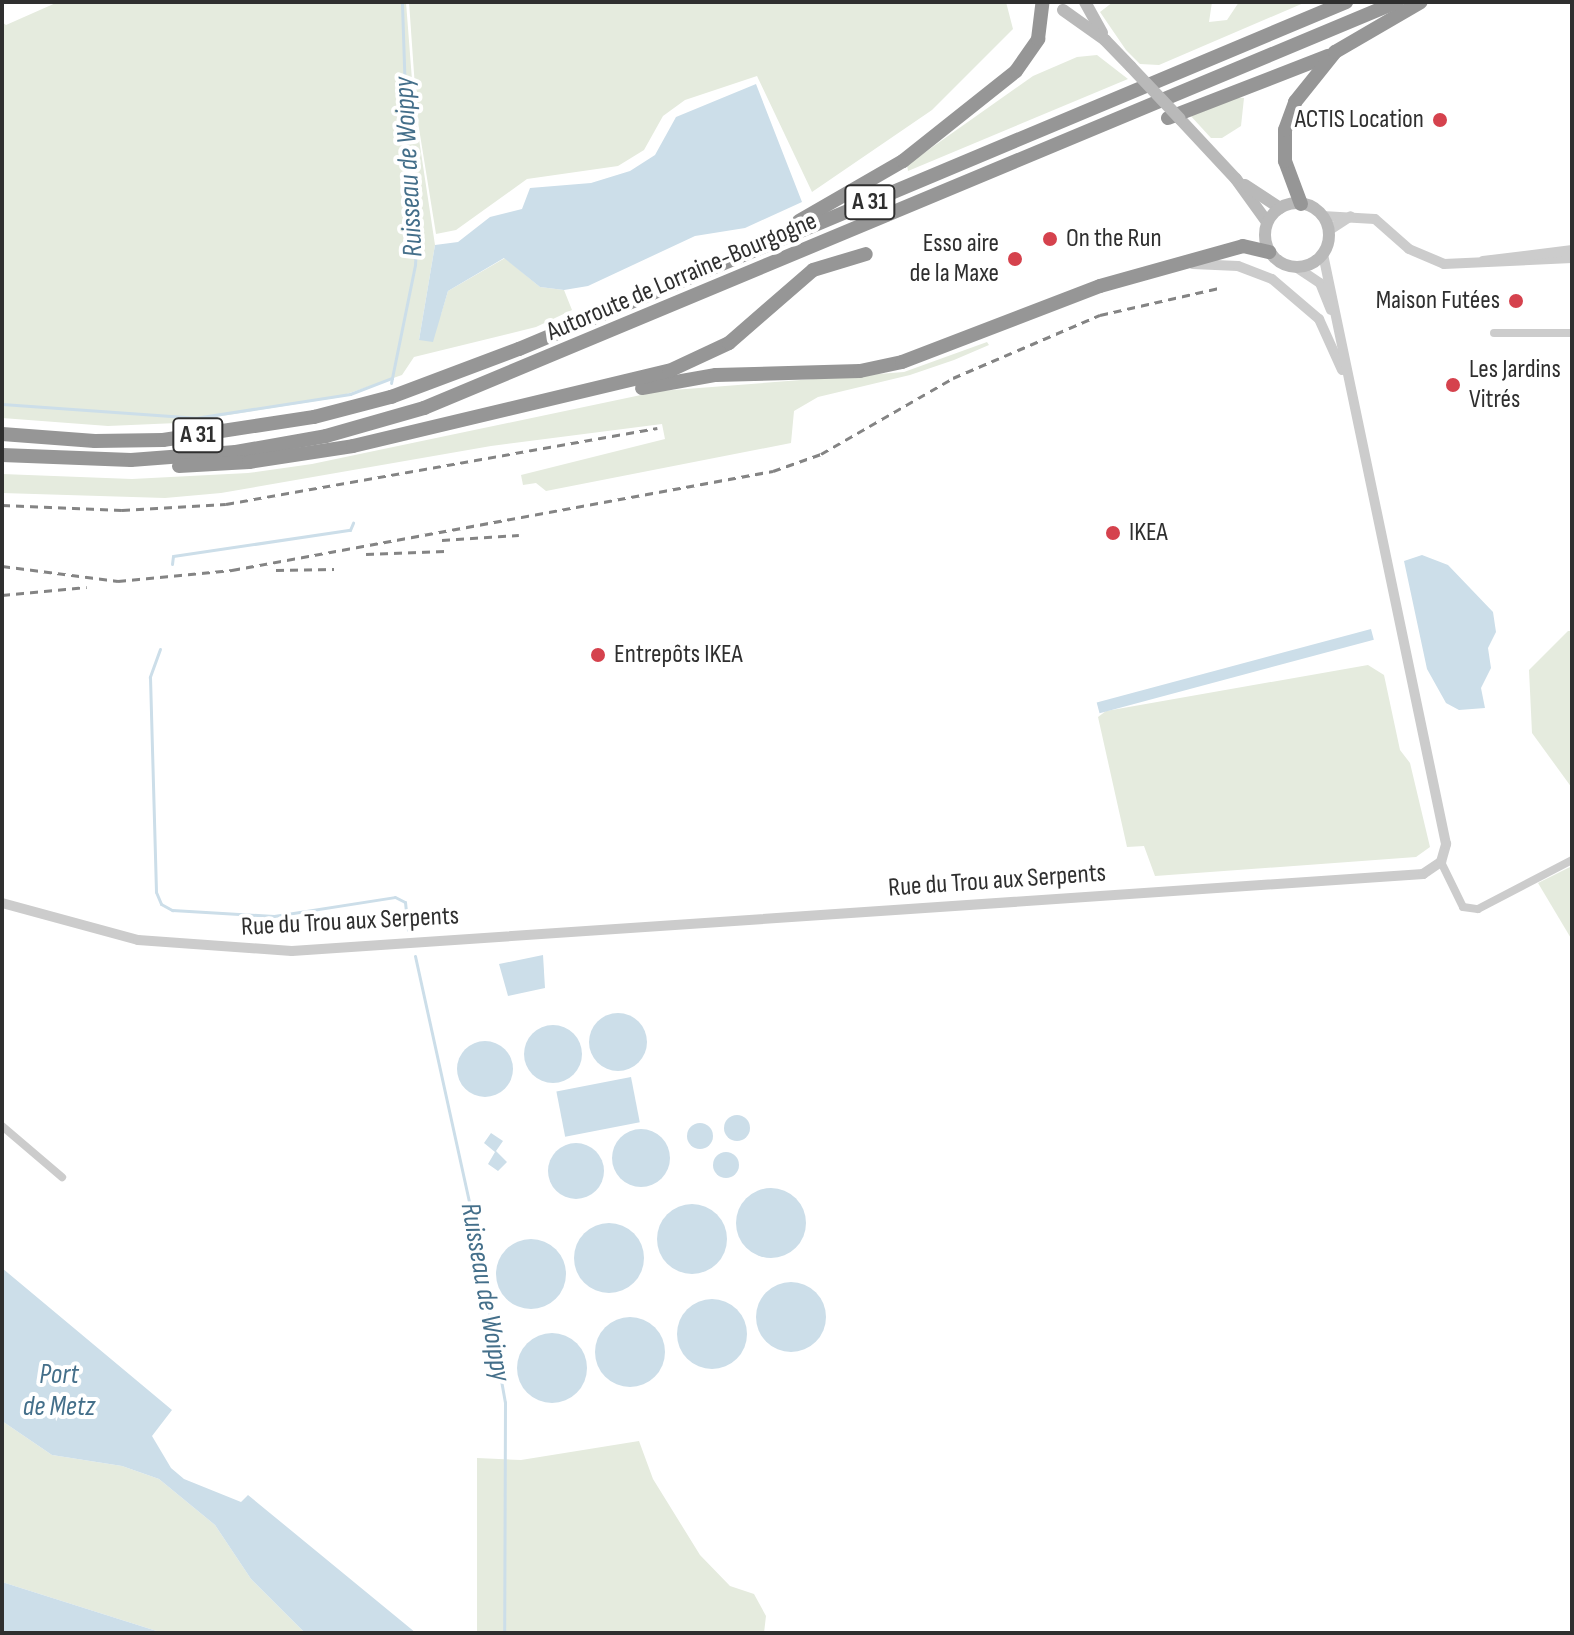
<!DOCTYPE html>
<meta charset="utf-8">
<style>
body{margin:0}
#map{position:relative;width:1574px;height:1635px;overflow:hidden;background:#fff;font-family:"Sofia Sans Condensed",sans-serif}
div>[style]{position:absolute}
.green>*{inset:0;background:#e5ebde}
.water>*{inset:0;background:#ccdee9;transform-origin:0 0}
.round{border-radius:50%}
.stream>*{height:3px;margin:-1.5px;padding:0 1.5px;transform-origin:1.5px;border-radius:1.5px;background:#ccdee9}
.minor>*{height:8px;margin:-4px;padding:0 4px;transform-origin:4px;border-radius:4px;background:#ccc}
.tertiary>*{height:10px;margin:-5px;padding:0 5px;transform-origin:5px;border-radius:5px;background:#ccc}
.secondary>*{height:12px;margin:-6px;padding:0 6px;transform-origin:6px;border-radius:6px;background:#b9b9b9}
.secondary>.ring{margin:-6px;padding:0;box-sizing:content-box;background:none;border:12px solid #b9b9b9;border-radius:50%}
.motorway>*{height:14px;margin:-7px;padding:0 7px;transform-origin:7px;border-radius:7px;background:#969696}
.rail>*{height:3px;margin-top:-1.5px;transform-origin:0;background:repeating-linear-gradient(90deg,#848484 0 8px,transparent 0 14px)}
.secondary-bridge>*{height:12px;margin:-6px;padding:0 6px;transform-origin:6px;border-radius:6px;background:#b9b9b9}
.dots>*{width:22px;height:22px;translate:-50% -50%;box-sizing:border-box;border:4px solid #fff;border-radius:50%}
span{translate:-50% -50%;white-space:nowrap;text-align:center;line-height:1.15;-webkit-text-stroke:8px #fff;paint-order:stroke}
.shield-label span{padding:2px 6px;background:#fff;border:2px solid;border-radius:6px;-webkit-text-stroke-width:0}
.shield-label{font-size:24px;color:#2f2f2f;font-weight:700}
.poi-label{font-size:26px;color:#2f2f2f}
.right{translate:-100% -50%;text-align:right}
.left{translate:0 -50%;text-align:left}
.street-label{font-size:26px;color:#2f2f2f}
.water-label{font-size:28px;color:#446f8a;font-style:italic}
.frame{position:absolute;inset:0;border:4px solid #2f2f2f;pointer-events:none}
</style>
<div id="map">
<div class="green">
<i style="clip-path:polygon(58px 2px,406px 2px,414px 106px,435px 245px,419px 340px,441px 314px,448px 291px,505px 258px,540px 287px,564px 290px,572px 310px,536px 327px,414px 357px,402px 375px,335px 398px,177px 423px,108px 426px,2px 418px,2px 22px,6px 25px)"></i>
<i style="clip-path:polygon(409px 2px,1006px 2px,1013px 29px,932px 110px,812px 192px,757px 76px,685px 100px,663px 116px,644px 150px,618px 166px,527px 179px,456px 230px,436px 234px,417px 116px)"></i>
<i style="clip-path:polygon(1113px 2px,1212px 2px,1209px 22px,1227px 20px,1239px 2px,1306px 2px,1159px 65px,1140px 64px,1126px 50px,1100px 12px)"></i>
<i style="clip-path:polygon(1097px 55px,1128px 79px,908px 171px,907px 165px,1033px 76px,1077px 57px)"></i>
<i style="clip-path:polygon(1229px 97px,1244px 98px,1241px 126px,1222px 138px,1211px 138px,1189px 114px)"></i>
<i style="clip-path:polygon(987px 342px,989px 345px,954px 360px,910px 375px,818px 397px,794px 411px,791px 443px,546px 491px,536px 483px,523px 485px,521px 475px,665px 439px,662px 424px,491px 446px,221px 493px,165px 498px,2px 493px,2px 474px,132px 479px,248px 473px,312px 464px,660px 391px,904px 372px)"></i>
<i style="clip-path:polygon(1568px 631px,1572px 631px,1572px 788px,1532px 733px,1529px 670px)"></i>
<i style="clip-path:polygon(1368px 665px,1384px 675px,1400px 750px,1410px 763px,1430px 847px,1416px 857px,1155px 876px,1144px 846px,1127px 847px,1098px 717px,1106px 711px)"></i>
<i style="clip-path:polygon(1572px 866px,1572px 940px,1538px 883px)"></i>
<i style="clip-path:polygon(2px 1421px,52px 1455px,122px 1466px,159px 1479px,215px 1525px,251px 1579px,305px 1633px,163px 1633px,2px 1582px)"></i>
<i style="clip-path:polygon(639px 1441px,653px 1479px,700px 1555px,730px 1586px,754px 1594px,766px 1616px,764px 1633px,477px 1633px,477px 1458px,521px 1460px)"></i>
</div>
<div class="water">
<i style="clip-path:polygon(756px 84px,802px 202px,745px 228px,695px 236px,588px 286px,564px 290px,540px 287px,504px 258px,448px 291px,433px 342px,419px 340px,435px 245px,458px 242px,490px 217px,522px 209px,530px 188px,591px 183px,630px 171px,655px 155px,676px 117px)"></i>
<i style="clip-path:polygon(1422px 555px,1448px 565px,1493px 612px,1496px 632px,1488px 648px,1491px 668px,1481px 688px,1485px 708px,1459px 710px,1446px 703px,1427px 669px,1404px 561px)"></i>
<i style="left:1371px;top:629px;width:11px;height:284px;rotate:75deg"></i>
<i style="clip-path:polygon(543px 955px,545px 988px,508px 996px,499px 964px)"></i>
<i class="round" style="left:589px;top:1013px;width:58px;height:58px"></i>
<i class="round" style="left:524px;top:1025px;width:58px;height:58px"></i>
<i class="round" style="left:457px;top:1041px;width:56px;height:56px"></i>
<i style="left:631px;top:1077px;width:46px;height:76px;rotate:79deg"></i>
<i class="round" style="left:724px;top:1115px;width:26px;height:26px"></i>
<i class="round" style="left:687px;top:1123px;width:26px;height:26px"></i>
<i class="round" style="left:612px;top:1129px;width:58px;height:58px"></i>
<i style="clip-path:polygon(491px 1133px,503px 1141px,496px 1151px,507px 1162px,498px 1171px,488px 1164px,495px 1152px,484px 1143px)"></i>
<i class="round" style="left:548px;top:1143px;width:56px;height:56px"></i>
<i class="round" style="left:713px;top:1152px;width:26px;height:26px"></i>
<i class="round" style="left:736px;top:1188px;width:70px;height:70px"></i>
<i class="round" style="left:657px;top:1204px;width:70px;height:70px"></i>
<i class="round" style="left:574px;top:1223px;width:70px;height:70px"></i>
<i class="round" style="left:496px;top:1239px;width:70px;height:70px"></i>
<i style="clip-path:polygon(2px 1268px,172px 1410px,152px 1436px,171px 1468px,184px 1479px,241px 1502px,248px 1495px,416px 1633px,305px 1633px,251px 1579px,215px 1525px,159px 1479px,122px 1466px,52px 1455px,2px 1421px)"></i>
<i class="round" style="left:756px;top:1282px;width:70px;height:70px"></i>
<i class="round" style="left:677px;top:1299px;width:70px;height:70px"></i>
<i class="round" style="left:595px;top:1317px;width:70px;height:70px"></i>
<i class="round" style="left:517px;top:1333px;width:70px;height:70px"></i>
<i style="clip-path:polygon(2px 1582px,163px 1633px,2px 1633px)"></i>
</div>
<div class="stream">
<i style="left:392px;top:378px;width:115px;rotate:-78.5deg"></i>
<i style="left:415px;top:265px;width:39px;rotate:-87deg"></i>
<i style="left:417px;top:226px;width:72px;rotate:-98deg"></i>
<i style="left:407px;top:155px;width:153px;rotate:-91.9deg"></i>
<i style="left:2px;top:404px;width:194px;rotate:4.1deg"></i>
<i style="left:195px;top:418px;width:157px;rotate:-8.8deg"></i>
<i style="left:350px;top:394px;width:45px;rotate:-20.9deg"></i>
<i style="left:392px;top:378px;width:5px;rotate:101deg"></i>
<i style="left:172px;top:564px;width:8px;rotate:-83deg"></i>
<i style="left:173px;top:556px;width:179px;rotate:-8.4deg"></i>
<i style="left:350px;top:530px;width:8px;rotate:-67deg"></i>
<i style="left:160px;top:649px;width:30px;rotate:110deg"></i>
<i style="left:150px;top:677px;width:215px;rotate:88.4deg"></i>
<i style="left:156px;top:892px;width:13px;rotate:67deg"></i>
<i style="left:161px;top:904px;width:13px;rotate:29deg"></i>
<i style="left:172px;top:910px;width:102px;rotate:3.4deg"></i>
<i style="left:274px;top:916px;width:122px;rotate:-8.9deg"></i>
<i style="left:395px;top:897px;width:11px;rotate:27deg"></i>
<i style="left:405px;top:902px;width:28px;rotate:84deg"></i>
<i style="left:415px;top:956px;width:256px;rotate:77.6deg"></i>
<i style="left:470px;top:1206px;width:199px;rotate:79.9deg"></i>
<i style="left:505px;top:1402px;width:231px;rotate:90.2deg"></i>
</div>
<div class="minor">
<i style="left:1494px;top:333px;width:78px"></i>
<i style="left:1441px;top:862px;width:50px;rotate:63.9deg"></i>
<i style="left:1463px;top:907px;width:15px;rotate:8deg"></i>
<i style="left:1478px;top:909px;width:106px;rotate:-27.5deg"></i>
<i style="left:2px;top:1126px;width:79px;rotate:40.4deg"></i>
</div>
<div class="tertiary">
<i style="left:1322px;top:216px;width:53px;rotate:3.2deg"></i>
<i style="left:1375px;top:219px;width:45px;rotate:41.4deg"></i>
<i style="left:1409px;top:249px;width:38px;rotate:23deg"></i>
<i style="left:1444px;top:264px;width:128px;rotate:-2.7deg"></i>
<i style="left:1328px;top:231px;width:27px;rotate:-33deg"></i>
<i style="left:1483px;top:261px;width:90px;rotate:-7deg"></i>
<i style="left:1193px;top:264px;width:45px;rotate:2.5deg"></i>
<i style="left:1238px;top:266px;width:36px;rotate:21deg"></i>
<i style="left:1272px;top:279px;width:62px;rotate:40.4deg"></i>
<i style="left:1319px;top:319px;width:56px;rotate:65.7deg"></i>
<i style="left:1296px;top:267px;width:29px;rotate:34deg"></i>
<i style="left:1320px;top:283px;width:29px;rotate:68deg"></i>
<i style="left:2px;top:903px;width:141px;rotate:15.2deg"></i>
<i style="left:138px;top:940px;width:154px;rotate:4.1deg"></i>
<i style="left:292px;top:951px;width:1134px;rotate:-3.89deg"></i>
<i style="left:1423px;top:874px;width:22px;rotate:-34deg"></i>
<i style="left:1441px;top:862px;width:19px;rotate:-74deg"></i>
<i style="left:1446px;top:844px;width:603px;rotate:-101.78deg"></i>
</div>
<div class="secondary">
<i style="left:1085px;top:2px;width:35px;rotate:61deg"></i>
<i style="left:1063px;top:10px;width:52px;rotate:35.5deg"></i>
<i style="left:1105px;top:40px;width:37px;rotate:46deg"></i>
<i style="left:1180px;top:119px;width:82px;rotate:47deg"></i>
<i style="left:1236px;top:179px;width:53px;rotate:54.2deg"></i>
<i style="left:1245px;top:185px;width:42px;rotate:33.3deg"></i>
<i class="ring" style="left:1265px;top:203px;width:52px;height:52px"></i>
</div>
<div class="motorway">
<i style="left:1168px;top:118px;width:172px;rotate:-21.2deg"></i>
<i style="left:1301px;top:204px;width:46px;rotate:-110.4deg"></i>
<i style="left:1285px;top:161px;width:31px;rotate:-90deg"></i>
<i style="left:1285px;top:130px;width:30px;rotate:-70deg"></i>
<i style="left:1295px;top:102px;width:64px;rotate:-51.3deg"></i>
<i style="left:1335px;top:52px;width:99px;rotate:-30.2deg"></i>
<i style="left:799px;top:221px;width:120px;rotate:-30deg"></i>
<i style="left:903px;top:161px;width:144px;rotate:-38.5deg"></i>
<i style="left:1016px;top:71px;width:39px;rotate:-55deg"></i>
<i style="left:1038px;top:39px;width:35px;rotate:-83deg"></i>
<i style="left:642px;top:388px;width:75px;rotate:-10deg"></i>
<i style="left:716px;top:375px;width:144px;rotate:-1.6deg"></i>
<i style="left:860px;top:371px;width:43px;rotate:-12.1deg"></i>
<i style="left:902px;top:362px;width:212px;rotate:-21deg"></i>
<i style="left:1100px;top:286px;width:148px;rotate:-15.6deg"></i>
<i style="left:1243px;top:246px;width:27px;rotate:13deg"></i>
<i style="left:2px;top:434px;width:93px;rotate:4.3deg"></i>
<i style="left:95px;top:441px;width:68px;rotate:-0.8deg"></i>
<i style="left:163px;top:440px;width:153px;rotate:-8.7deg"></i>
<i style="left:314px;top:417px;width:80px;rotate:-14.6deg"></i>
<i style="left:391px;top:397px;width:137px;rotate:-20.6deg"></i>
<i style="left:519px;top:349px;width:897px;rotate:-22.76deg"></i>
<i style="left:2px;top:455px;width:129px;rotate:2.2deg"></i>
<i style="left:131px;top:460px;width:105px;rotate:-4.4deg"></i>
<i style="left:236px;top:452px;width:91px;rotate:-10.1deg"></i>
<i style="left:326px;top:436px;width:102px;rotate:-15.9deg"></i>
<i style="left:424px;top:408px;width:1054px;rotate:-22.65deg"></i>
<i style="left:179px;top:466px;width:70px;rotate:-3.3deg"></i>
<i style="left:249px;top:462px;width:105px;rotate:-8.7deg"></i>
<i style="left:353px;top:446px;width:325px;rotate:-13.4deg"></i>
<i style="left:669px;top:371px;width:66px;rotate:-25deg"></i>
<i style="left:729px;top:343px;width:111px;rotate:-41deg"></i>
<i style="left:813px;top:270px;width:55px;rotate:-16.8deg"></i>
</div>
<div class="rail">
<i style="left:2px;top:505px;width:120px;rotate:2.4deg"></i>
<i style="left:122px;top:510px;width:104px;rotate:-3.3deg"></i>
<i style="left:226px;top:504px;width:438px;rotate:-10deg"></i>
<i style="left:442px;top:540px;width:77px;rotate:-3.7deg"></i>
<i style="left:366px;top:554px;width:79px;rotate:-2.2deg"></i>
<i style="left:2px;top:566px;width:117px;rotate:7.4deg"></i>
<i style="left:118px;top:581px;width:115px;rotate:-5.5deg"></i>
<i style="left:232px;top:570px;width:550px;rotate:-10.37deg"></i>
<i style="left:773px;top:471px;width:51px;rotate:-19.5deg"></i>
<i style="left:821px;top:454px;width:152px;rotate:-29.9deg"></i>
<i style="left:953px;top:378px;width:160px;rotate:-23.2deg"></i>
<i style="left:1100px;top:315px;width:122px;rotate:-12.8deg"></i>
<i style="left:276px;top:570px;width:58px;rotate:-1deg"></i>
<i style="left:2px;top:595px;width:85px;rotate:-5.4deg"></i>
</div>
<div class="secondary-bridge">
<i style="left:1131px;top:67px;width:71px;rotate:46.7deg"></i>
</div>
<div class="dots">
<i style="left:1440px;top:120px;background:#d5424d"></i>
<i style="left:1050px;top:239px;background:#d5424d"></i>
<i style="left:1015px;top:259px;background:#d5424d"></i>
<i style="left:1516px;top:301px;background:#d5424d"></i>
<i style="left:1453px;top:385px;background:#d5424d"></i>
<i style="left:1113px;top:533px;background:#d5424d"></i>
<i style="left:598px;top:655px;background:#d5424d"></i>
</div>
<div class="shield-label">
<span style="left:870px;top:202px">A 31</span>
<span style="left:198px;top:435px">A 31</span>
</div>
<div class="poi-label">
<span class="right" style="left:1424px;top:120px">ACTIS Location</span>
<span class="left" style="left:1066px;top:239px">On the Run</span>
<span class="right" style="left:999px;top:259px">Esso aire<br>de la Maxe</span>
<span class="right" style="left:1500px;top:301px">Maison Futées</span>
<span class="left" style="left:1469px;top:385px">Les Jardins<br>Vitrés</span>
<span class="left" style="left:1129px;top:533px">IKEA</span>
<span class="left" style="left:614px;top:655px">Entrepôts IKEA</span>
</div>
<div class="street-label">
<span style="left:682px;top:277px;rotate:-23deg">Autoroute de Lorraine-Bourgogne</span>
<span style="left:997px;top:881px;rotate:-4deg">Rue du Trou aux Serpents</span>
<span style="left:350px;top:922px;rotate:-3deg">Rue du Trou aux Serpents</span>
</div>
<div class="water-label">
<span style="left:409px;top:167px;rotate:-93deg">Ruisseau de Woippy</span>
<span style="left:485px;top:1292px;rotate:80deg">Ruisseau de Woippy</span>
<span style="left:59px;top:1391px">Port<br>de Metz</span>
</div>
<div class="frame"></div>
</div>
